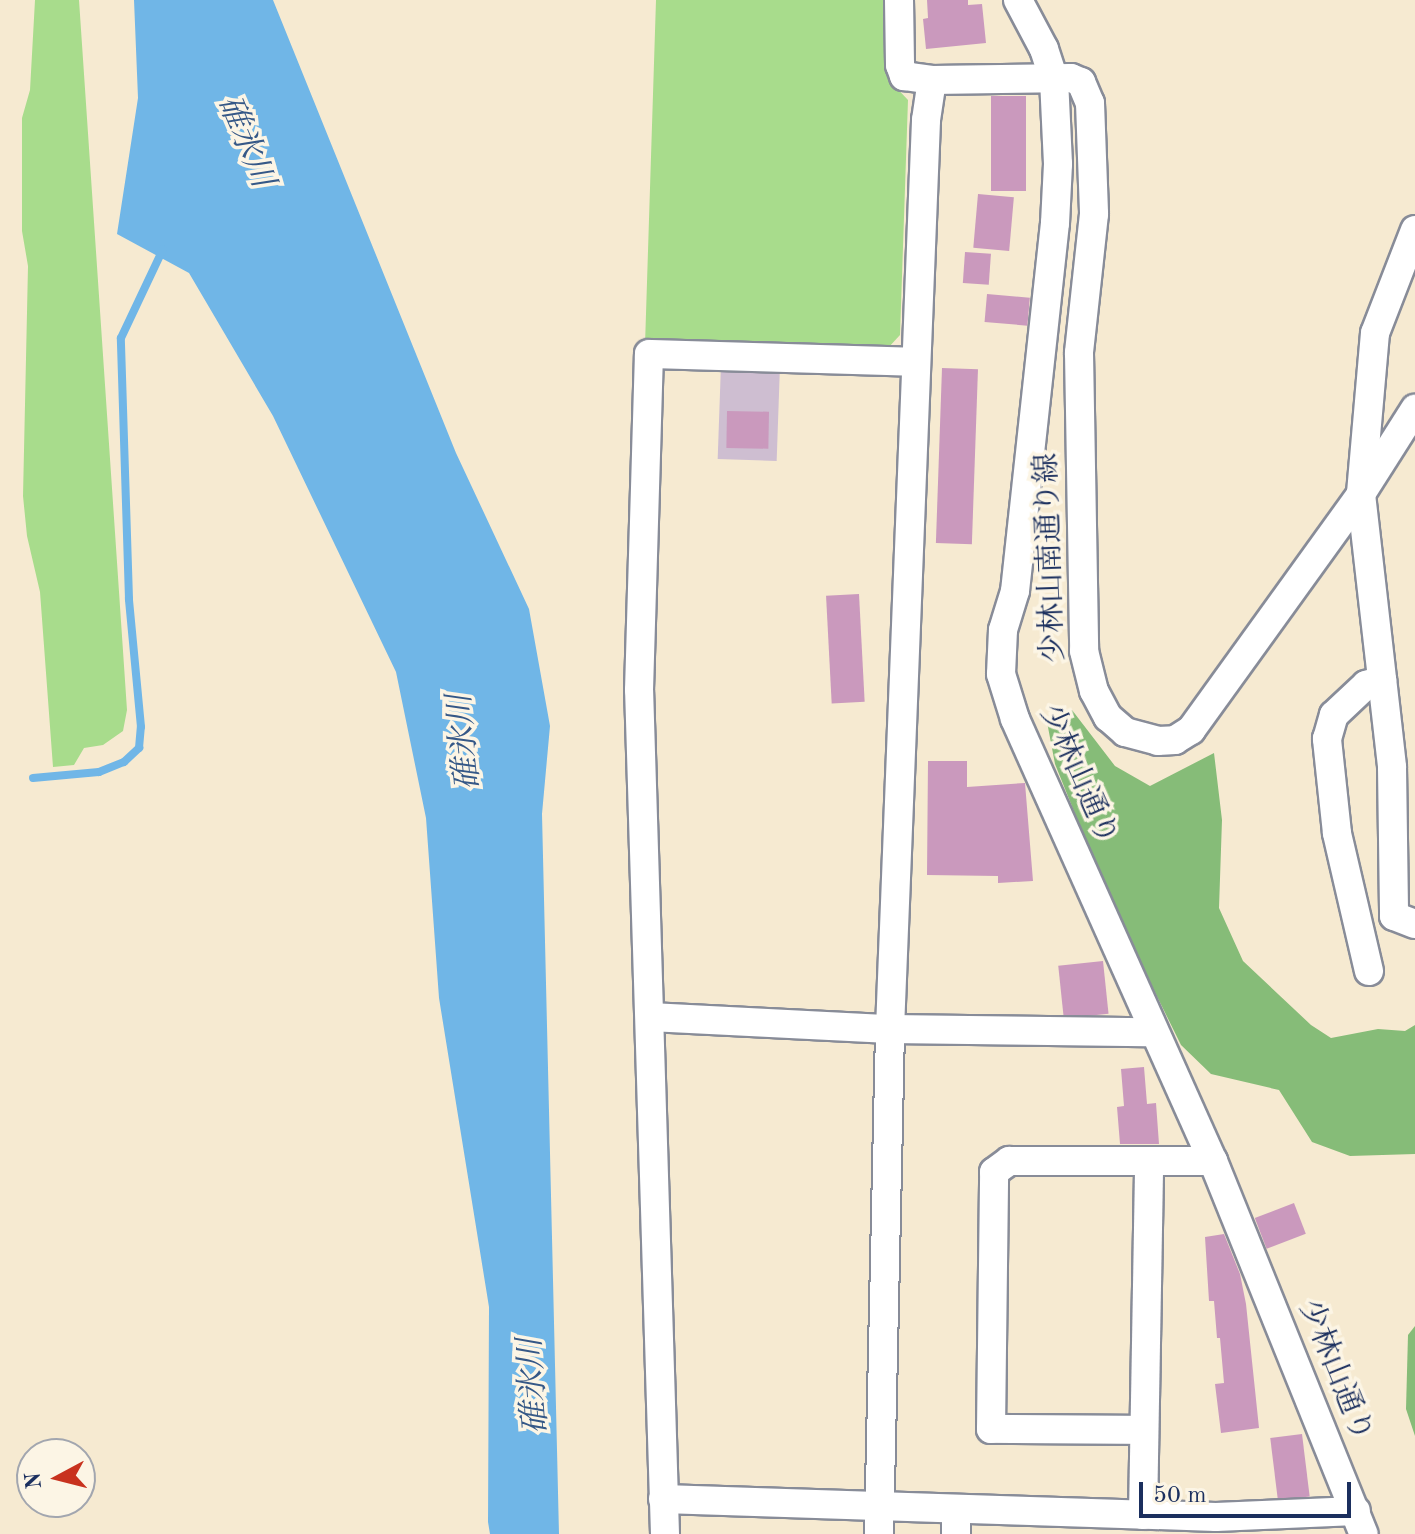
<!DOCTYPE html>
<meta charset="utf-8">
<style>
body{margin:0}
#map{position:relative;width:1415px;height:1534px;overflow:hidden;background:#f6ead1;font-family:"Old Standard TT","Noto Serif JP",serif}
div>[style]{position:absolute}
.industrial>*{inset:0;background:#cebed1;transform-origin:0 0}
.green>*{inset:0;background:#a8dc8c}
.forest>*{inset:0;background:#86bc78}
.water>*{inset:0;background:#70b6e7}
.stream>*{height:8px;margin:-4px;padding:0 4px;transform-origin:4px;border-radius:4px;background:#70b6e7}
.building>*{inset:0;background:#ca99bd;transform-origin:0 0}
.roads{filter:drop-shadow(2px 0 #888c98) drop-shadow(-2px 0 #888c98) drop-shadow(0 2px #888c98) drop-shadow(0 -2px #888c98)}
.minor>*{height:28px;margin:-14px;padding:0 14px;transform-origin:14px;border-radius:14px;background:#fff}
span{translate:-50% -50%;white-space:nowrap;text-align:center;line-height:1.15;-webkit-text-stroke:7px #fcf5e5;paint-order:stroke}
.street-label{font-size:30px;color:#1b2f5e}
.water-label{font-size:32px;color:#355887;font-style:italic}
.north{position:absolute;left:16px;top:1438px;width:80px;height:80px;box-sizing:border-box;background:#fcf5e5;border:2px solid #a2a6af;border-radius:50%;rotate:263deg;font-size:22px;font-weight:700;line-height:32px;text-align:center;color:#1b2f5e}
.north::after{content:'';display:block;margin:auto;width:28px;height:36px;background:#c8321e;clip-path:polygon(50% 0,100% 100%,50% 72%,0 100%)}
.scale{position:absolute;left:1139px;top:1482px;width:212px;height:36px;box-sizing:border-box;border:4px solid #1b2f5e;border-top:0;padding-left:10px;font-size:24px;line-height:28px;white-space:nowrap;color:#1b2f5e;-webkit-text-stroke:6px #fcf5e5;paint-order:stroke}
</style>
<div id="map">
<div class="industrial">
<i style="left:721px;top:364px;width:59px;height:95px;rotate:2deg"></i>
</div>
<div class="green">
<i style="clip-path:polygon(35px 0,79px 0,127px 710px,123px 731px,103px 745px,84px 748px,74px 765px,53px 767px,40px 592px,27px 536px,23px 496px,28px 266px,22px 231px,22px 118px,30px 90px)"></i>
<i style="clip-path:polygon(656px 0,891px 0,890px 81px,908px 100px,900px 335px,888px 348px,645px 345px)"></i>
</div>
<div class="forest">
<i style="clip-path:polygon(1072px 710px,1115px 766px,1150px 786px,1214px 753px,1222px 820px,1219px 908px,1243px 961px,1311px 1025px,1331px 1038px,1378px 1029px,1405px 1031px,1415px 1025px,1415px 1154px,1350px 1156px,1312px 1142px,1279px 1090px,1211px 1074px,1181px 1045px,1110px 901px,1055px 764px,1047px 722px)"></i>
<i style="clip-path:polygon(1415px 1326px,1415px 1436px,1406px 1409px,1408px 1335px)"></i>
</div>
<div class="water">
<i style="clip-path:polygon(134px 0,273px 0,456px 453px,529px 609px,550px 726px,542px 814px,559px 1534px,490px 1534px,488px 1522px,489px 1307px,439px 998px,426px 818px,396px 672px,273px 416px,189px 273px,117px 234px,138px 98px)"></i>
</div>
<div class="stream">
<i style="left:33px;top:778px;width:66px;rotate:-5.2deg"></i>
<i style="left:99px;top:772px;width:27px;rotate:-22deg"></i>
<i style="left:124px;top:762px;width:21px;rotate:-43deg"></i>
<i style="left:139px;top:748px;width:21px;rotate:-85deg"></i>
<i style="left:141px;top:727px;width:129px;rotate:-95.4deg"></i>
<i style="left:129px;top:599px;width:261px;rotate:-91.8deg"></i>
<i style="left:121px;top:338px;width:98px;rotate:-64.7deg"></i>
</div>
<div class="building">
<i style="clip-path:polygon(927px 0,968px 0,968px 5px,982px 4px,986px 43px,926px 49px,923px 19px,928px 18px)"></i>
<i style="left:991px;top:96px;width:35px;height:95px"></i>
<i style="left:978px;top:194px;width:36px;height:54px;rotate:5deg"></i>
<i style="left:965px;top:252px;width:26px;height:31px;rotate:4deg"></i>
<i style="left:987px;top:294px;width:43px;height:28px;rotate:5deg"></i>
<i style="left:942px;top:368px;width:36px;height:175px;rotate:2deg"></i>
<i style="left:727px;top:411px;width:42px;height:37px;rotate:1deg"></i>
<i style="left:859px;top:594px;width:108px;height:33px;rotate:87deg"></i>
<i style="clip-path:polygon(928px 761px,967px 761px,967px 787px,1025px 783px,1033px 881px,998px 883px,998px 876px,927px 875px)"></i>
<i style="left:1103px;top:961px;width:53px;height:45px;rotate:84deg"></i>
<i style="clip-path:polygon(1144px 1067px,1147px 1104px,1156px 1103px,1159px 1144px,1120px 1144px,1117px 1107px,1124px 1106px,1121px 1069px)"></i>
<i style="left:1294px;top:1203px;width:33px;height:42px;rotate:69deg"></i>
<i style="clip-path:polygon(1224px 1234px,1240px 1274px,1246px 1304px,1259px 1428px,1221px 1433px,1215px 1384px,1224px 1383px,1220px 1338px,1217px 1338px,1214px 1301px,1209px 1301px,1205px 1237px)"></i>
<i style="left:1302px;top:1434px;width:63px;height:32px;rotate:83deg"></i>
</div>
<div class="roads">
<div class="minor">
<i style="left:899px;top:0;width:65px;rotate:89.1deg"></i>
<i style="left:900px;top:65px;width:12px;rotate:70deg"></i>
<i style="left:904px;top:76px;width:28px;rotate:8deg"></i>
<i style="left:1018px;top:0;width:55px;rotate:62deg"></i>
<i style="left:1044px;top:49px;width:32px;rotate:72deg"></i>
<i style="left:1054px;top:79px;width:85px;rotate:87.3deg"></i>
<i style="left:1058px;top:164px;width:59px;rotate:92.9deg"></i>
<i style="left:1055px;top:223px;width:370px;rotate:96.2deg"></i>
<i style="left:1015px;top:591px;width:41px;rotate:107.1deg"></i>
<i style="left:1003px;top:630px;width:44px;rotate:92.6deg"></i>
<i style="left:1001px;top:674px;width:47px;rotate:72.7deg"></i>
<i style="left:1015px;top:719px;width:484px;rotate:65.9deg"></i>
<i style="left:1213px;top:1161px;width:402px;rotate:68deg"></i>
<i style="left:1415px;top:230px;width:110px;rotate:111.2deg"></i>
<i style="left:1375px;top:333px;width:162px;rotate:95deg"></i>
<i style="left:1361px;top:494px;width:275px;rotate:83.5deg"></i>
<i style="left:1392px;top:767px;width:149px;rotate:89.2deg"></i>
<i style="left:1394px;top:916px;width:22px;rotate:21deg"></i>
<i style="left:1369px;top:971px;width:142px;rotate:-103.1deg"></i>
<i style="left:1337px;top:833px;width:95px;rotate:-96.1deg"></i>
<i style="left:1327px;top:739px;width:25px;rotate:-74deg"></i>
<i style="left:1334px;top:715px;width:44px;rotate:-43.2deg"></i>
<i style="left:1366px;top:685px;width:17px;rotate:-17deg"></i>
<i style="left:650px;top:1017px;width:240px;rotate:2.9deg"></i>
<i style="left:890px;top:1029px;width:264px;rotate:0.7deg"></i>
<i style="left:1143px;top:1430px;width:152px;rotate:-179.6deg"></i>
<i style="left:991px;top:1429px;width:257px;rotate:-89.3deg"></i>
<i style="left:994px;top:1172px;width:19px;rotate:-36deg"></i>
<i style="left:1009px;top:1161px;width:204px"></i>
<i style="left:663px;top:1499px;width:553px;rotate:1.86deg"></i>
<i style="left:1216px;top:1517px;width:140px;rotate:-2.5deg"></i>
<i style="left:1143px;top:1515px;width:353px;rotate:-89deg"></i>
<i style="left:665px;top:1534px;width:844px;rotate:-91.76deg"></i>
<i style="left:639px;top:690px;width:336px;rotate:-88.3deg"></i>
<i style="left:649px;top:354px;width:266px;rotate:1.7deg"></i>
<i style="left:879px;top:1534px;width:505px;rotate:-88.75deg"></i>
<i style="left:890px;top:1029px;width:910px;rotate:-87.73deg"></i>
<i style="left:926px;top:120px;width:40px;rotate:-81.5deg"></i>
<i style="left:932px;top:80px;width:139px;rotate:-0.8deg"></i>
<i style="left:1071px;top:78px;width:11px;rotate:22deg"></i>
<i style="left:1081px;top:82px;width:23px;rotate:67deg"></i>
<i style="left:1090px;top:103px;width:111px;rotate:87.9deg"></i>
<i style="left:1094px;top:214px;width:140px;rotate:96.2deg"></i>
<i style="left:1079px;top:353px;width:298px;rotate:89deg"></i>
<i style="left:1084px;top:651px;width:41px;rotate:76deg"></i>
<i style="left:1094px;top:691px;width:30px;rotate:62deg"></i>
<i style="left:1108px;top:717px;width:23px;rotate:41deg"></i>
<i style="left:1125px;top:732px;width:34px;rotate:15deg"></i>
<i style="left:1158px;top:741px;width:17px;rotate:-3deg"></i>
<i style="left:1175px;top:740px;width:19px;rotate:-32deg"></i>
<i style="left:1191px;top:730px;width:291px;rotate:-54.2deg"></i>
<i style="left:1361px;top:494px;width:101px;rotate:-57.6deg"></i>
<i style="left:956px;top:1534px;width:25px;rotate:-90deg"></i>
</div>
</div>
<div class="street-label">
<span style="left:1051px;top:558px;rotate:-92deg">少林山南通り線</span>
<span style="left:1078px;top:775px;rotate:66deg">少林山通り</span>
<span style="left:1335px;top:1371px;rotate:68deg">少林山通り</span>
</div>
<div class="water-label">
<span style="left:244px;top:142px;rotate:67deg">碓氷川</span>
<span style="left:466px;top:742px;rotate:-96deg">碓氷川</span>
<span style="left:535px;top:1386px;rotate:-94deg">碓氷川</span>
</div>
<div class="north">N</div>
<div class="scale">50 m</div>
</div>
